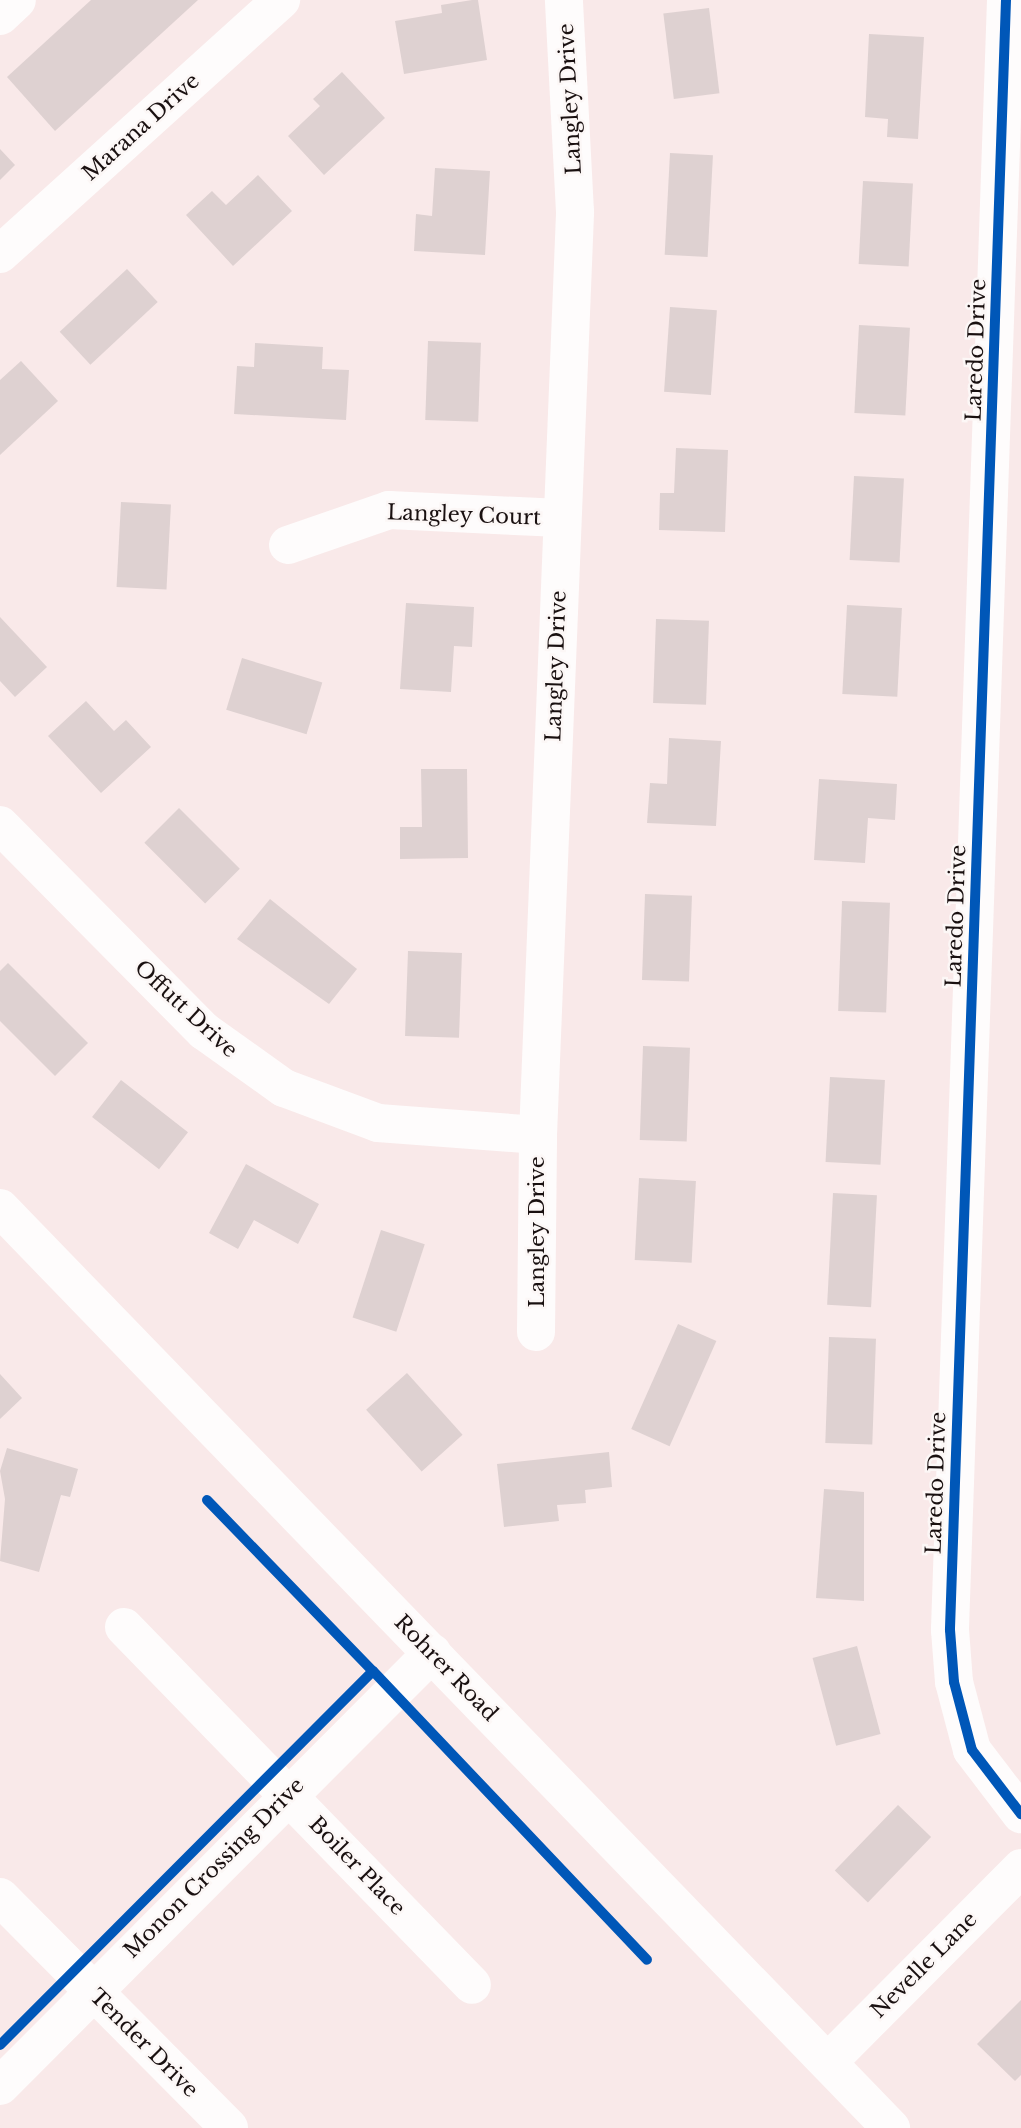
<!DOCTYPE html>
<style>
body{margin:0}
#map{position:relative;width:1021px;height:2128px;overflow:hidden;background:#f9e9e9;font-family:"Libre Baskerville",serif}
div>[style]{position:absolute}
.building>*{inset:0;background:#ded1d1;transform-origin:0 0}
.minor>*{height:38px;margin:-19px;padding:0 19px;transform-origin:19px;border-radius:19px;background:#fefcfc}
.cycleway>*{height:10px;margin:-5px;padding:0 5px;transform-origin:5px;border-radius:5px;background:#0057b8}
span{translate:-50% -50%;white-space:nowrap;text-align:center;line-height:1.15;-webkit-text-stroke:5px #fcf7f6;paint-order:stroke}
.street-label{font-size:21px;color:#191010}
</style>
<div id="map">
<div class="building">
<i style="clip-path:polygon(91px 0,198px 0,55px 131px,7px 77px)"></i>
<i style="clip-path:polygon(472px 0,478px 0,487px 60px,404px 74px,395px 21px,442px 13px,441px 5px)"></i>
<i style="left:709px;top:8px;width:86px;height:46px;rotate:83deg"></i>
<i style="clip-path:polygon(869px 34px,924px 37px,918px 139px,887px 137px,888px 119px,865px 117px)"></i>
<i style="clip-path:polygon(342px 72px,385px 118px,324px 175px,288px 136px,320px 106px,313px 99px)"></i>
<i style="clip-path:polygon(0 149px,15px 165px,0 180px)"></i>
<i style="left:670px;top:153px;width:43px;height:102px;rotate:3deg"></i>
<i style="clip-path:polygon(435px 168px,490px 171px,485px 255px,414px 251px,416px 214px,432px 216px)"></i>
<i style="clip-path:polygon(258px 175px,292px 211px,233px 266px,186px 215px,212px 191px,226px 205px)"></i>
<i style="left:863px;top:181px;width:50px;height:83px;rotate:3deg"></i>
<i style="left:127px;top:269px;width:45px;height:92px;rotate:47deg"></i>
<i style="left:670px;top:307px;width:47px;height:85px;rotate:4deg"></i>
<i style="left:859px;top:325px;width:51px;height:88px;rotate:3deg"></i>
<i style="left:428px;top:341px;width:53px;height:79px;rotate:2deg"></i>
<i style="clip-path:polygon(255px 343px,323px 347px,322px 369px,349px 370px,346px 420px,234px 414px,237px 366px,254px 367px)"></i>
<i style="clip-path:polygon(21px 361px,58px 401px,0 455px,0 380px)"></i>
<i style="clip-path:polygon(676px 448px,728px 450px,725px 532px,659px 530px,660px 493px,674px 493px)"></i>
<i style="left:854px;top:476px;width:50px;height:84px;rotate:3deg"></i>
<i style="left:121px;top:502px;width:50px;height:85px;rotate:3deg"></i>
<i style="clip-path:polygon(406px 603px,474px 607px,472px 647px,454px 646px,451px 692px,400px 689px)"></i>
<i style="left:847px;top:605px;width:55px;height:89px;rotate:3deg"></i>
<i style="clip-path:polygon(0 617px,47px 667px,15px 697px,0 681px)"></i>
<i style="left:656px;top:619px;width:53px;height:84px;rotate:2deg"></i>
<i style="left:242px;top:658px;width:84px;height:54px;rotate:17deg"></i>
<i style="clip-path:polygon(86px 701px,114px 731px,126px 720px,151px 747px,101px 793px,48px 736px)"></i>
<i style="clip-path:polygon(669px 738px,721px 741px,716px 826px,647px 823px,650px 783px,667px 784px)"></i>
<i style="clip-path:polygon(421px 769px,467px 769px,468px 858px,400px 859px,400px 827px,422px 827px)"></i>
<i style="clip-path:polygon(819px 779px,897px 784px,895px 820px,868px 818px,865px 863px,814px 860px)"></i>
<i style="left:179px;top:808px;width:86px;height:49px;rotate:45deg"></i>
<i style="left:645px;top:894px;width:47px;height:86px;rotate:2deg"></i>
<i style="clip-path:polygon(270px 899px,357px 969px,329px 1004px,237px 939px)"></i>
<i style="left:842px;top:901px;width:48px;height:110px;rotate:2deg"></i>
<i style="left:408px;top:951px;width:54px;height:85px;rotate:2deg"></i>
<i style="clip-path:polygon(8px 963px,88px 1043px,55px 1076px,0 1021px,0 971px)"></i>
<i style="left:643px;top:1046px;width:47px;height:94px;rotate:2deg"></i>
<i style="left:830px;top:1077px;width:55px;height:85px;rotate:3deg"></i>
<i style="left:121px;top:1080px;width:85px;height:47px;rotate:38deg"></i>
<i style="clip-path:polygon(246px 1164px,319px 1204px,298px 1244px,254px 1220px,238px 1249px,209px 1233px)"></i>
<i style="left:639px;top:1178px;width:57px;height:82px;rotate:3deg"></i>
<i style="left:833px;top:1193px;width:44px;height:112px;rotate:3deg"></i>
<i style="left:381px;top:1230px;width:46px;height:92px;rotate:18deg"></i>
<i style="left:678px;top:1324px;width:42px;height:115px;rotate:24deg"></i>
<i style="left:829px;top:1337px;width:47px;height:106px;rotate:2deg"></i>
<i style="left:407px;top:1373px;width:83px;height:55px;rotate:48deg"></i>
<i style="clip-path:polygon(0 1374px,22px 1398px,0 1419px)"></i>
<i style="clip-path:polygon(7px 1448px,78px 1469px,70px 1497px,61px 1495px,39px 1572px,0 1561px,5px 1499px,0 1471px)"></i>
<i style="clip-path:polygon(609px 1452px,612px 1487px,585px 1490px,586px 1503px,557px 1505px,559px 1521px,504px 1527px,497px 1464px)"></i>
<i style="clip-path:polygon(824px 1489px,864px 1492px,864px 1601px,816px 1598px)"></i>
<i style="left:857px;top:1646px;width:91px;height:46px;rotate:75deg"></i>
<i style="left:898px;top:1805px;width:46px;height:91px;rotate:44deg"></i>
<i style="clip-path:polygon(1021px 2000px,1021px 2075px,1015px 2081px,977px 2044px)"></i>
</div>
<div class="minor">
<i style="left:1006px;top:0;width:1631px;rotate:91.97deg"></i>
<i style="left:950px;top:1630px;width:52px;rotate:85.6deg"></i>
<i style="left:954px;top:1682px;width:70px;rotate:75.2deg"></i>
<i style="left:972px;top:1750px;width:81px;rotate:52.6deg"></i>
<i style="left:0;top:16px;width:23px;rotate:-43deg"></i>
<i style="left:0;top:254px;width:379px;rotate:-42.1deg"></i>
<i style="left:288px;top:545px;width:107px;rotate:-19.1deg"></i>
<i style="left:389px;top:510px;width:172px;rotate:2.7deg"></i>
<i style="left:0;top:825px;width:290px;rotate:45.3deg"></i>
<i style="left:204px;top:1031px;width:98px;rotate:35.5deg"></i>
<i style="left:284px;top:1088px;width:100px;rotate:20.4deg"></i>
<i style="left:378px;top:1123px;width:160px;rotate:4.3deg"></i>
<i style="left:0;top:1208px;width:1281px;rotate:45.92deg"></i>
<i style="left:536px;top:1332px;width:197px;rotate:-89.4deg"></i>
<i style="left:538px;top:1135px;width:924px;rotate:-87.7deg"></i>
<i style="left:575px;top:212px;width:212px;rotate:-93deg"></i>
<i style="left:124px;top:1627px;width:499px;rotate:45.8deg"></i>
<i style="left:0;top:1897px;width:325px;rotate:45.2deg"></i>
<i style="left:828px;top:2062px;width:274px;rotate:-45.1deg"></i>
<i style="left:0;top:2086px;width:612px;rotate:-45.07deg"></i>
</div>
<div class="cycleway">
<i style="left:1006px;top:0;width:1631px;rotate:91.97deg"></i>
<i style="left:950px;top:1630px;width:52px;rotate:85.6deg"></i>
<i style="left:954px;top:1682px;width:70px;rotate:75.2deg"></i>
<i style="left:972px;top:1750px;width:81px;rotate:52.6deg"></i>
<i style="left:207px;top:1500px;width:238px;rotate:45.9deg"></i>
<i style="left:0;top:2045px;width:528px;rotate:-45.08deg"></i>
<i style="left:373px;top:1671px;width:398px;rotate:46.5deg"></i>
</div>
<div class="street-label">
<span style="left:570px;top:99px;rotate:-93deg">Langley Drive</span>
<span style="left:141px;top:127px;rotate:-42deg">Marana Drive</span>
<span style="left:976px;top:350px;rotate:-88deg">Laredo Drive</span>
<span style="left:464px;top:515px;rotate:2deg">Langley Court</span>
<span style="left:556px;top:666px;rotate:-88deg">Langley Drive</span>
<span style="left:956px;top:916px;rotate:-88deg">Laredo Drive</span>
<span style="left:186px;top:1009px;rotate:43deg">Offutt Drive</span>
<span style="left:537px;top:1232px;rotate:-90deg">Langley Drive</span>
<span style="left:936px;top:1483px;rotate:-88deg">Laredo Drive</span>
<span style="left:446px;top:1668px;rotate:46deg">Rohrer Road</span>
<span style="left:357px;top:1866px;rotate:46deg">Boiler Place</span>
<span style="left:214px;top:1868px;rotate:-45deg">Monon Crossing Drive</span>
<span style="left:924px;top:1965px;rotate:-45deg">Nevelle Lane</span>
<span style="left:144px;top:2043px;rotate:45deg">Tender Drive</span>
</div>
</div>
